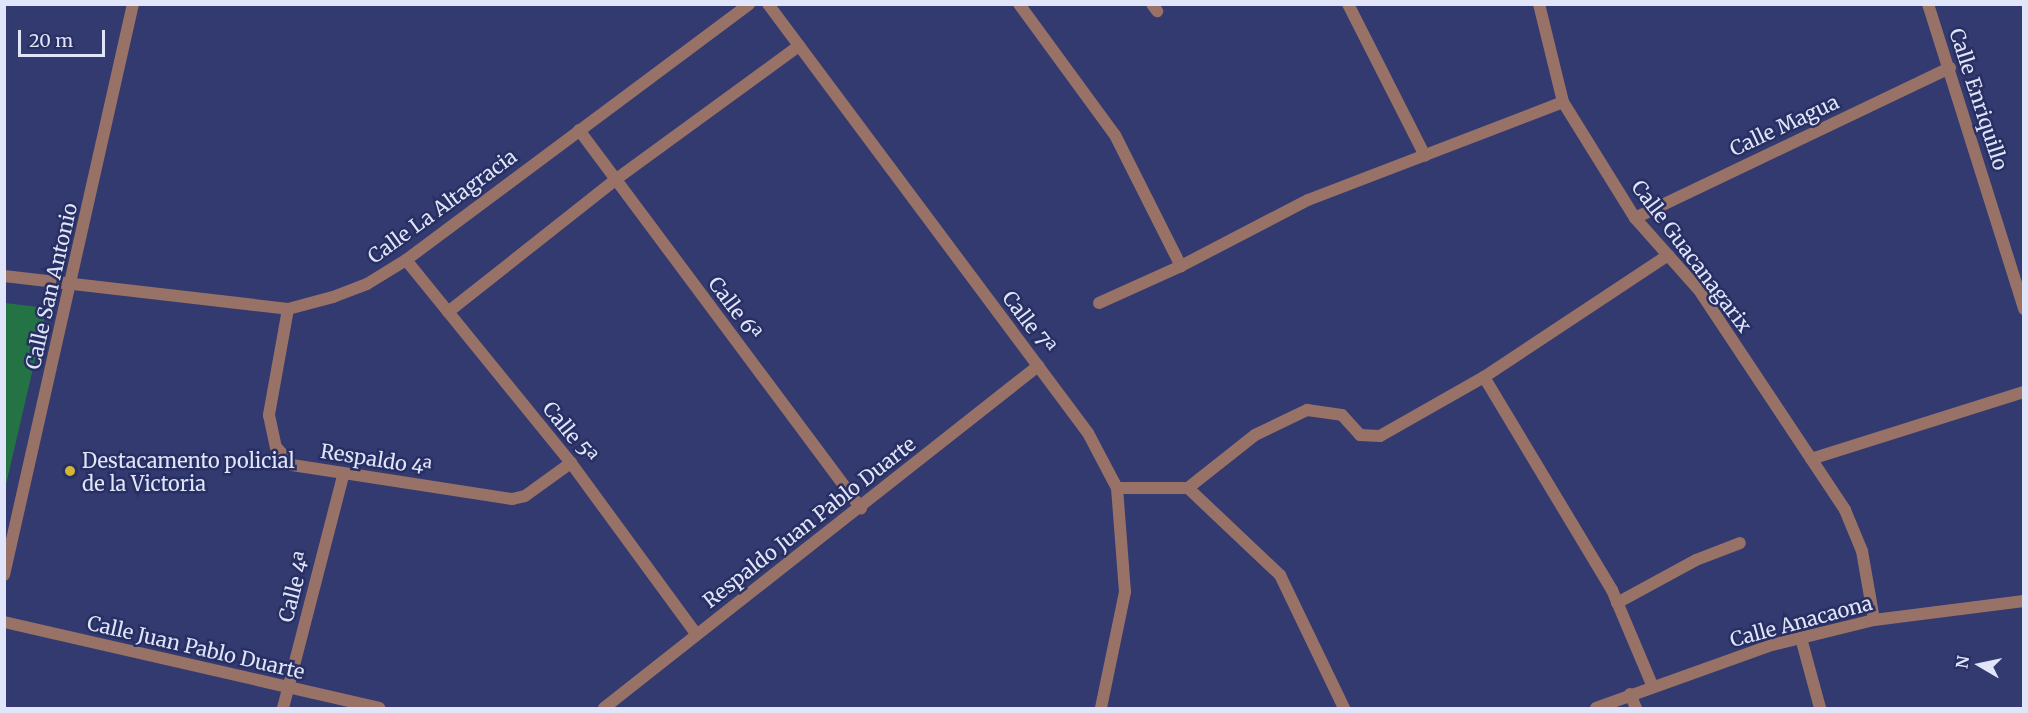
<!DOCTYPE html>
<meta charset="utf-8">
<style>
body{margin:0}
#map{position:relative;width:2028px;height:713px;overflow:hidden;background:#323a6f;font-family:Merriweather,serif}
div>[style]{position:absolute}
.green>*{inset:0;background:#237345}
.minor>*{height:12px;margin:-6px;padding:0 6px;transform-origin:6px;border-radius:6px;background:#987167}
.dots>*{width:16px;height:16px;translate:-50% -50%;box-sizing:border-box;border:3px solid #282f63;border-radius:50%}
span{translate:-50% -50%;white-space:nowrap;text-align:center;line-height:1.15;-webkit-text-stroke:5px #282f63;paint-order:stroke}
.street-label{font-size:20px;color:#e0e5f9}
.poi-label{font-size:20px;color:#e0e5f9}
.left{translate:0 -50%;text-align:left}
.frame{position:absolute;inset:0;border:6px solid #e0e5f9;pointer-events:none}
.north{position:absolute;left:1950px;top:635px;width:60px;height:60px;-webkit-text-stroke:4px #282f63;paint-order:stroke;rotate:279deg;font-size:16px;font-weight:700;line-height:24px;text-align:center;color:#e0e5f9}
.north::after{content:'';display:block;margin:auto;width:21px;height:27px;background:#e0e5f9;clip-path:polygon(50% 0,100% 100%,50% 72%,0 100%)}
.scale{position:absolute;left:18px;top:30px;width:87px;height:27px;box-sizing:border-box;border:3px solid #e0e5f9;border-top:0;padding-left:8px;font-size:18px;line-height:21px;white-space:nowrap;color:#e0e5f9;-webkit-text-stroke:4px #282f63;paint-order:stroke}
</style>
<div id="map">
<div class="green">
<i style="clip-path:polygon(5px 303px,47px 308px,5px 489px,4px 303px)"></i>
</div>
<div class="minor">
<i style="left:768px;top:4px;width:535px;rotate:53.28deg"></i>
<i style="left:1088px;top:433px;width:62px;rotate:62.2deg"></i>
<i style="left:1117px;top:488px;width:104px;rotate:85.6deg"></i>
<i style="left:1125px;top:592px;width:118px;rotate:101.7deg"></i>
<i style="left:1019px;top:4px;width:162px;rotate:53.8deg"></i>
<i style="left:1115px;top:135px;width:147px;rotate:63.3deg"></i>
<i style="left:1152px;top:4px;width:9px;rotate:54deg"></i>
<i style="left:1348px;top:4px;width:170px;rotate:63.1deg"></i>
<i style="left:1539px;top:4px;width:101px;rotate:76.2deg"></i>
<i style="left:1563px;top:102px;width:137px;rotate:58.2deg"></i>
<i style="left:1635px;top:218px;width:96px;rotate:48.4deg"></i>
<i style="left:1699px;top:290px;width:264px;rotate:56.4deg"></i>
<i style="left:1845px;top:510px;width:44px;rotate:67.5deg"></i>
<i style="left:1862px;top:551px;width:70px;rotate:80.1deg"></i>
<i style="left:1928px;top:4px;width:320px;rotate:72.5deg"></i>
<i style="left:579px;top:130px;width:472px;rotate:53.3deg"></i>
<i style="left:1635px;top:218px;width:349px;rotate:-25.5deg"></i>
<i style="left:406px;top:260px;width:262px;rotate:50.9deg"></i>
<i style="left:571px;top:463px;width:212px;rotate:53.8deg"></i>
<i style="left:4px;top:276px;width:286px;rotate:6.6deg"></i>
<i style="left:288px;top:309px;width:47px;rotate:-14.9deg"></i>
<i style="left:333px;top:297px;width:36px;rotate:-21deg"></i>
<i style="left:367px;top:284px;width:46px;rotate:-31.6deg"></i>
<i style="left:406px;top:260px;width:428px;rotate:-36.7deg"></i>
<i style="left:1099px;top:303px;width:90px;rotate:-24.3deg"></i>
<i style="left:1181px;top:266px;width:143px;rotate:-27.5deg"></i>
<i style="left:1308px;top:200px;width:273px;rotate:-21deg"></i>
<i style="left:288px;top:309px;width:108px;rotate:100.2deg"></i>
<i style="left:269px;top:415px;width:33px;rotate:78deg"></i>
<i style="left:276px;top:447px;width:24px;rotate:48deg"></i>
<i style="left:292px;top:465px;width:223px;rotate:8.8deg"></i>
<i style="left:512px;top:499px;width:13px;rotate:-13deg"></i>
<i style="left:525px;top:496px;width:57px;rotate:-35.7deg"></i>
<i style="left:448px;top:312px;width:213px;rotate:-38.3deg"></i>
<i style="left:615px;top:180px;width:228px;rotate:-36.1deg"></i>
<i style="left:1484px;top:377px;width:249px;rotate:59deg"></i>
<i style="left:1612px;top:590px;width:105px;rotate:67.1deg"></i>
<i style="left:1811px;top:459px;width:223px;rotate:-17.5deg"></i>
<i style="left:1117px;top:488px;width:71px"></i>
<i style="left:1188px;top:488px;width:127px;rotate:43.4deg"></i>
<i style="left:1280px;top:575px;width:148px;rotate:64.3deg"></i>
<i style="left:1188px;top:488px;width:85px;rotate:-38.3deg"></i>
<i style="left:1255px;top:435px;width:58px;rotate:-25.7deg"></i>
<i style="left:1307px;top:410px;width:35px;rotate:8deg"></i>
<i style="left:1342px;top:415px;width:27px;rotate:48deg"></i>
<i style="left:1360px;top:435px;width:20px;rotate:3deg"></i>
<i style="left:1380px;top:436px;width:120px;rotate:-29.6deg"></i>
<i style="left:1484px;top:377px;width:221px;rotate:-33.5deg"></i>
<i style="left:4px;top:575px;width:585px;rotate:-77.27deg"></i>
<i style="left:1617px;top:603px;width:90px;rotate:-28.6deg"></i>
<i style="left:1696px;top:560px;width:47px;rotate:-21.1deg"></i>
<i style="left:4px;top:622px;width:385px;rotate:12.9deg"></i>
<i style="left:1801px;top:638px;width:73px;rotate:74.8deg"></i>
<i style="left:1630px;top:694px;width:15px;rotate:67deg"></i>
<i style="left:283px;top:708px;width:240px;rotate:-75.5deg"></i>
<i style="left:604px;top:708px;width:553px;rotate:-38.24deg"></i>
<i style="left:1596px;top:708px;width:187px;rotate:-19.7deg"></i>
<i style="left:1772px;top:645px;width:105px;rotate:-13.8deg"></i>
<i style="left:1874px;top:620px;width:151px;rotate:-7.2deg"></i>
</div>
<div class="dots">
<i style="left:70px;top:471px;background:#d5b534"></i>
</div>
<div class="street-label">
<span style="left:1979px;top:99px;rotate:72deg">Calle Enriquillo</span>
<span style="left:1784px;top:125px;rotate:-25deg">Calle Magua</span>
<span style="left:442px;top:206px;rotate:-36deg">Calle La Altagracia</span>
<span style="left:1692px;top:256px;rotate:53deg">Calle Guacanagarix</span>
<span style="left:51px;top:286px;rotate:-77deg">Calle San Antonio</span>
<span style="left:735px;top:308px;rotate:53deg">Calle 6ª</span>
<span style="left:1029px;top:322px;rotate:53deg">Calle 7ª</span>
<span style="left:570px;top:432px;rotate:51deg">Calle 5ª</span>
<span style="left:376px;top:459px;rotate:9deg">Respaldo 4ª</span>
<span style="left:809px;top:522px;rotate:-38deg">Respaldo Juan Pablo Duarte</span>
<span style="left:294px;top:587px;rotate:-75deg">Calle 4ª</span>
<span style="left:1801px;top:621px;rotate:-15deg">Calle Anacaona</span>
<span style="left:196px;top:647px;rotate:13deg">Calle Juan Pablo Duarte</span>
</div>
<div class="poi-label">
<span class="left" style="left:82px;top:472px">Destacamento policial<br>de la Victoria</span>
</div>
<div class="frame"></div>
<div class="north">N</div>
<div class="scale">20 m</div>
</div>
